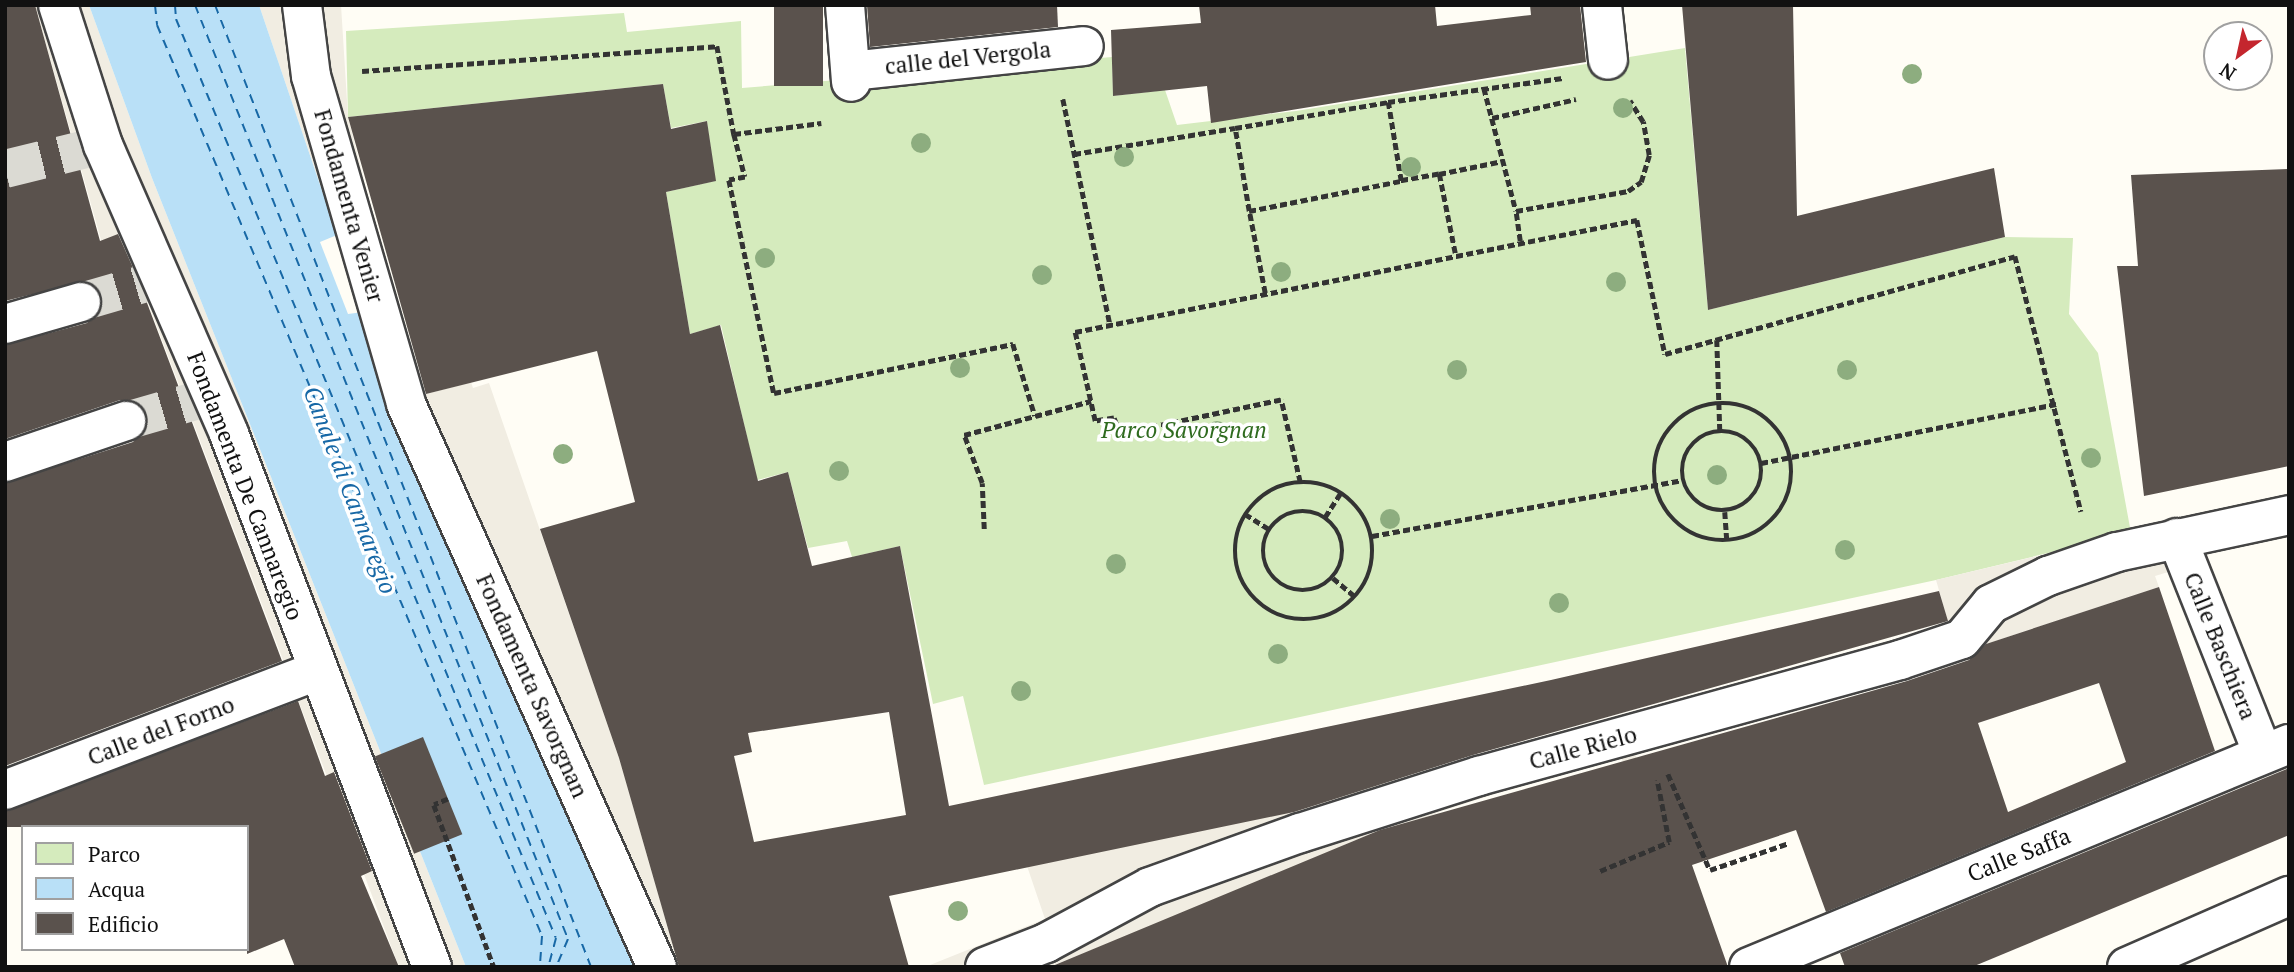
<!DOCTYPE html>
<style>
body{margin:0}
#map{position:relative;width:2294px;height:972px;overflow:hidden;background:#fffdf5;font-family:"PT Serif",serif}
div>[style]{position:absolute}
.green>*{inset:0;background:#d5ebbd}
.plaza>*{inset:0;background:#f1ede2}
.water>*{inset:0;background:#b9e0f7}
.pier>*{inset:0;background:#fffdf5}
.ferry>*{height:2px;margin-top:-1px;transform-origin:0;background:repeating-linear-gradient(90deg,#1768a6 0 9px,transparent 0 16px)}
.building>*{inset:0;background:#5a524d;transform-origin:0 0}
.pedestrian-tunnel>*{height:38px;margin-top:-19px;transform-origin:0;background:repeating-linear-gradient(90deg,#dbdad3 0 38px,transparent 0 57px)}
.path>*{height:4.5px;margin-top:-2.25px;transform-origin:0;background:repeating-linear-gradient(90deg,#333 0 7px,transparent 0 10.5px)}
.path>.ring{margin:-2.25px;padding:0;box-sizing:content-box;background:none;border:4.5px solid #333;border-radius:50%}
.roads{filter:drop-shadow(2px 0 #444) drop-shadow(-2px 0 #444) drop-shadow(0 2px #444) drop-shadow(0 -2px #444)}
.pedestrian>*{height:38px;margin:-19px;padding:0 19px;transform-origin:19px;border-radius:19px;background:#fff}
.trees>*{width:20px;height:20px;margin:-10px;border-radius:50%;background:#8dad7f}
span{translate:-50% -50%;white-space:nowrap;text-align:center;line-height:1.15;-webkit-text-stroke:7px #fff;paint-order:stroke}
.street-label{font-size:23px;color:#111}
.park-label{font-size:23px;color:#2f6b1f;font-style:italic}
.water-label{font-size:24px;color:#1768a6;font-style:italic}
.frame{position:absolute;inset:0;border:7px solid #111;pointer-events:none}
.legend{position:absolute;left:21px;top:825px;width:228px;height:126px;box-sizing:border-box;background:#fff;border:2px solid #a0a0a0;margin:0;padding:9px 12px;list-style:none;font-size:21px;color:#111}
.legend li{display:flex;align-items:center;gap:14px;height:35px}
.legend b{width:35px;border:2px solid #a0a0a0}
.north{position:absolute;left:2203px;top:21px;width:70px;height:70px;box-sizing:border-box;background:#fff;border:2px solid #a0a0a0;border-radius:50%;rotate:213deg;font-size:19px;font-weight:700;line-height:28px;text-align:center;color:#111}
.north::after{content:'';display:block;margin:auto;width:24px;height:32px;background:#c4262e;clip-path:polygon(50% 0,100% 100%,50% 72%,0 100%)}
</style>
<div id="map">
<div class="green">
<i style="clip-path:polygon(624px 13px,627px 32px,741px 21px,742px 88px,1112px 57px,1113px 96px,1165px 90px,1177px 125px,1296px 111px,1685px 48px,1708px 310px,2005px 237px,2073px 238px,2069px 314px,2098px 353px,2131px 533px,1936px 580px,984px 785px,963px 696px,933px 704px,900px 546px,852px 557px,847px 541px,808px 548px,788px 472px,757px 480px,721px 325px,690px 334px,666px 192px,715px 181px,707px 121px,671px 128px,663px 84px,348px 117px,346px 31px)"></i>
</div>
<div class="plaza">
<i style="clip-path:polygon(35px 5px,89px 5px,152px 178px,466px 967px,399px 967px,139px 279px,114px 286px)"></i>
<i style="clip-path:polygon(259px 5px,341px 5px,348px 117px,419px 396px,471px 382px,473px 388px,489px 383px,619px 758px,679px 967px,639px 967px,337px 235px)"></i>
<i style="clip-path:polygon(2101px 541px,2188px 566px,2155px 576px,2159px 587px,1887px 677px,1634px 750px,1647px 790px,1635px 794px,1620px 754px,1442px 811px,1359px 844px,1356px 840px,1344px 845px,1345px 849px,1049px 967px,925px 967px,1045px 919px,1027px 866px,1472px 763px,1951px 632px,1936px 580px)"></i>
</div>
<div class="water">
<i style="clip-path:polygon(89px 5px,259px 5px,337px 235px,639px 967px,466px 967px,152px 178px)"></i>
</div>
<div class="pier">
<i style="clip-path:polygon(337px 235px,363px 312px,348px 314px,320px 242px)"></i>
</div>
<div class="ferry">
<i style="left:155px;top:5px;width:20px;rotate:84deg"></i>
<i style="left:157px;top:25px;width:989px;rotate:67.09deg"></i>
<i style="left:542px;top:936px;width:31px;rotate:94deg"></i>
<i style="left:175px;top:5px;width:14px;rotate:86deg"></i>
<i style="left:176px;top:19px;width:994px;rotate:67.54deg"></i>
<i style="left:556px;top:938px;width:30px;rotate:105deg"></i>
<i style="left:195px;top:5px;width:1006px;rotate:68.23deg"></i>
<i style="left:568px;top:939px;width:30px;rotate:113deg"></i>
<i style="left:215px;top:5px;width:1033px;rotate:68.65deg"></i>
</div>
<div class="building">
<i style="clip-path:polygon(5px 5px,35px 5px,100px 241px,118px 234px,138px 279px,282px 661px,5px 766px,5px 483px,133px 442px,147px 425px,140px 404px,120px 400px,5px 439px,5px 345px,87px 323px,102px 307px,97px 287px,86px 281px,5px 301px)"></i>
<i style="left:774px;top:5px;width:49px;height:81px"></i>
<i style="clip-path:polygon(867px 5px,1057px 5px,1058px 27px,870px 47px)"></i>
<i style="clip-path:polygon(1199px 5px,1435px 5px,1437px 26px,1531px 15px,1530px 5px,1580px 5px,1586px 62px,1211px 123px,1207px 86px,1113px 96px,1111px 30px,1201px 23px)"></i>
<i style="clip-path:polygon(1682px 5px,1793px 5px,1797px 216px,1994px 168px,2005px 237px,1708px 310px)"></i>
<i style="clip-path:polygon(evenodd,663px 84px,671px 129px,707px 121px,716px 181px,666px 192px,690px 334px,720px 325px,758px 481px,788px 472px,812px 566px,900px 546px,949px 806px,1551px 680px,1939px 591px,1948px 621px,1473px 755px,1294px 812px,889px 896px,909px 967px,679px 967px,619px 758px,540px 529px,635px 502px,597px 351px,426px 394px,348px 117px,663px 84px,889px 712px,906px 815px,754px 842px,734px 756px,752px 752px,748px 733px,889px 712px)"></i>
<i style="clip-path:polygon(2289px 169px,2289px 466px,2144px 496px,2117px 266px,2138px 266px,2131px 175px)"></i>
<i style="clip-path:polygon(evenodd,2159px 587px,2215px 751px,1826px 912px,1796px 830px,1692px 865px,1728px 967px,1050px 967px,1380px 830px,1907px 681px,1969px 660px,1986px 644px,2159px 587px,2099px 683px,2126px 762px,2008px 812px,1978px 723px,2099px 683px)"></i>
<i style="clip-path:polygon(298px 701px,325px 776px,334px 772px,372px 871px,361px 876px,399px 967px,295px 967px,284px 939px,247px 954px,247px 827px,5px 827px,5px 811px)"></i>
<i style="left:423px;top:737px;width:105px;height:52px;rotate:68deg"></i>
<i style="clip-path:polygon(2289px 768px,2289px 835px,1972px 967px,1845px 967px,1840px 953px)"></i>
</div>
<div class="pedestrian-tunnel">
<i style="left:5px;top:169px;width:101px;rotate:-13.8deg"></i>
<i style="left:81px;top:302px;width:82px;rotate:-16.2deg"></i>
<i style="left:126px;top:421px;width:90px;rotate:-16.2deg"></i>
</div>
<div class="path">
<i style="left:362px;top:71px;width:356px;rotate:-4deg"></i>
<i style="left:717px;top:46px;width:90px;rotate:79.1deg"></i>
<i style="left:734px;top:134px;width:88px;rotate:-7.2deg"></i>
<i style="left:1484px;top:88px;width:127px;rotate:75.4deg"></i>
<i style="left:1063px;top:99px;width:230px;rotate:78.2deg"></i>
<i style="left:1492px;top:118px;width:86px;rotate:-12.7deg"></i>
<i style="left:734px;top:134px;width:44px;rotate:75.7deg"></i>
<i style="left:745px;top:177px;width:16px;rotate:169deg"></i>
<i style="left:729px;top:180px;width:218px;rotate:78.1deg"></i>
<i style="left:774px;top:393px;width:244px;rotate:-11.6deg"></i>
<i style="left:1013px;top:344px;width:75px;rotate:73deg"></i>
<i style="left:1035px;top:416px;width:58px;rotate:-15deg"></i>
<i style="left:1074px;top:154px;width:163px;rotate:-9.2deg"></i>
<i style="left:1439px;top:174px;width:39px;rotate:170deg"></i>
<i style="left:1401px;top:181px;width:80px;rotate:-99.3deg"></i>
<i style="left:1388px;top:102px;width:178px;rotate:-7.8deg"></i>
<i style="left:1249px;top:211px;width:84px;rotate:-99.6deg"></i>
<i style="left:1235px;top:128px;width:155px;rotate:-9.6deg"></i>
<i style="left:1520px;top:241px;width:30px;rotate:-98deg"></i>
<i style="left:1516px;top:211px;width:114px;rotate:-10.1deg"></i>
<i style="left:1628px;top:191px;width:16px;rotate:-35deg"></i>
<i style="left:1641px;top:182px;width:28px;rotate:-73deg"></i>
<i style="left:1649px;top:155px;width:34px;rotate:-100deg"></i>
<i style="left:1643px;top:122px;width:25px;rotate:-122deg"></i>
<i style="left:1455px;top:253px;width:81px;rotate:-101.4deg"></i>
<i style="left:1439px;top:174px;width:65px;rotate:-11.5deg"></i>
<i style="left:1265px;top:293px;width:84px;rotate:-101deg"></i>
<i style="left:1249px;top:211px;width:155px;rotate:-11.2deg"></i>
<i style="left:1717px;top:340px;width:91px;rotate:88.1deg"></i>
<i class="ring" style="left:1654px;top:403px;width:133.5px;height:133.5px"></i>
<i class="ring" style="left:1682px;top:431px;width:75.5px;height:75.5px"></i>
<i style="left:1761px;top:463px;width:301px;rotate:-11.3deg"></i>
<i class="ring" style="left:1235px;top:482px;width:133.5px;height:133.5px"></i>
<i style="left:1300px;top:482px;width:84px;rotate:-103deg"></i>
<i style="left:1281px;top:400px;width:165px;rotate:168.1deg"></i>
<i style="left:1120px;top:434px;width:17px;rotate:-111deg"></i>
<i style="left:1114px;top:418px;width:19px;rotate:171deg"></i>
<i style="left:1095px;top:421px;width:91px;rotate:-102.7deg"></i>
<i style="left:1075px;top:332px;width:573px;rotate:-11.27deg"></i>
<i style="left:1637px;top:220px;width:137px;rotate:78.2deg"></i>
<i style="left:1665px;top:354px;width:363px;rotate:-15.6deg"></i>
<i style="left:2015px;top:256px;width:264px;rotate:75.5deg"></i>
<i class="ring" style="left:1263px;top:511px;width:75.5px;height:75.5px"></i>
<i style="left:1725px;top:512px;width:29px;rotate:86deg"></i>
<i style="left:1245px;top:514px;width:28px;rotate:32deg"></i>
<i style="left:1325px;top:517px;width:30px;rotate:-57deg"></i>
<i style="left:984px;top:529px;width:46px;rotate:-92.5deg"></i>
<i style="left:982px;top:483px;width:51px;rotate:-110.6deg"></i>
<i style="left:964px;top:435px;width:73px;rotate:-15deg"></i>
<i style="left:1372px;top:536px;width:316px;rotate:-10.2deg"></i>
<i style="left:1333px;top:578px;width:30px;rotate:40deg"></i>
<i style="left:1668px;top:774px;width:105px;rotate:66.4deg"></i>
<i style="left:1710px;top:870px;width:83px;rotate:-18.9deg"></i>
<i style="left:448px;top:799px;width:15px;rotate:157deg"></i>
<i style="left:434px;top:805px;width:173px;rotate:69.7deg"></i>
<i style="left:1600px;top:871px;width:75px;rotate:-22.8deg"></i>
<i style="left:1669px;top:842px;width:63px;rotate:-101deg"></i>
</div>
<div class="roads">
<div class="pedestrian">
<i style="left:58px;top:5px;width:147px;rotate:72.2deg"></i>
<i style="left:103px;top:145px;width:315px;rotate:66.4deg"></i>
<i style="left:229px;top:434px;width:570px;rotate:69.15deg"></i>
<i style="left:302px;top:5px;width:72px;rotate:82.8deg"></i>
<i style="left:311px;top:76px;width:341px;rotate:73.8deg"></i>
<i style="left:406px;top:404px;width:616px;rotate:65.97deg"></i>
<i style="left:845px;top:5px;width:77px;rotate:85.5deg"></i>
<i style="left:1602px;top:5px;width:55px;rotate:83.8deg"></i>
<i style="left:851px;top:71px;width:234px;rotate:-6.1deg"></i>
<i style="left:5px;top:324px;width:79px;rotate:-16.1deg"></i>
<i style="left:5px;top:462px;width:128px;rotate:-18.7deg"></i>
<i style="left:2177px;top:538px;width:232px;rotate:68.3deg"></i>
<i style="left:5px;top:790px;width:333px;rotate:-20.9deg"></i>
<i style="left:985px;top:967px;width:66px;rotate:-21.5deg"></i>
<i style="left:1046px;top:943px;width:118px;rotate:-28.3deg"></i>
<i style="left:1150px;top:887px;width:159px;rotate:-19.8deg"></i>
<i style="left:1300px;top:833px;width:188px;rotate:-17.7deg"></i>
<i style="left:1479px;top:776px;width:437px;rotate:-15.4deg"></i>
<i style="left:1900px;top:660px;width:65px;rotate:-18.7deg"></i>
<i style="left:1962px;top:639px;width:45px;rotate:-50.4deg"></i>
<i style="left:1991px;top:604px;width:64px;rotate:-26.2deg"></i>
<i style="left:2048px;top:576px;width:73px;rotate:-19.2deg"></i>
<i style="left:2117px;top:552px;width:176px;rotate:-12.1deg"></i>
<i style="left:1749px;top:967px;width:584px;rotate:-22.44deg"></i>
<i style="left:2127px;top:967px;width:177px;rotate:-23.7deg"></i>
</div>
</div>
<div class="trees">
<i style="left:1912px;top:74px"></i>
<i style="left:1623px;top:108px"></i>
<i style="left:921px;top:143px"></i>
<i style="left:1124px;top:157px"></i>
<i style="left:1411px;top:167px"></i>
<i style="left:765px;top:258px"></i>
<i style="left:1281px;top:272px"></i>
<i style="left:1042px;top:275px"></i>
<i style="left:1616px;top:282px"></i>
<i style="left:960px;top:368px"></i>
<i style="left:1457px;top:370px"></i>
<i style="left:1847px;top:370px"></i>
<i style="left:1217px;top:431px"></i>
<i style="left:563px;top:454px"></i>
<i style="left:2091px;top:458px"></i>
<i style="left:839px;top:471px"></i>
<i style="left:1717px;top:475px"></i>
<i style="left:1390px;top:519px"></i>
<i style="left:1845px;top:550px"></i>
<i style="left:1116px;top:564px"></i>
<i style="left:1559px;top:603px"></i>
<i style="left:1278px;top:654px"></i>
<i style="left:1021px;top:691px"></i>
<i style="left:958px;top:911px"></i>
</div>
<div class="street-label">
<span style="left:968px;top:58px;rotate:-6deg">calle del Vergola</span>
<span style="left:349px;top:206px;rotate:74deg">Fondamenta Venier</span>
<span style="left:245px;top:486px;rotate:69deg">Fondamenta De Cannaregio</span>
<span style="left:2220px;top:646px;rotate:68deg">Calle Baschiera</span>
<span style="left:532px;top:686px;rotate:66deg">Fondamenta Savorgnan</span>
<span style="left:161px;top:731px;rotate:-21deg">Calle del Forno</span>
<span style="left:1583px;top:748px;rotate:-15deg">Calle Rielo</span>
<span style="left:2019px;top:855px;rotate:-22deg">Calle Saffa</span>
</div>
<div class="park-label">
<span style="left:1184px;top:430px">Parco Savorgnan</span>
</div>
<div class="water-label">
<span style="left:350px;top:490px;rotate:69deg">Canale di Cannaregio</span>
</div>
<div class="frame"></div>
<ul class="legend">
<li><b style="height:19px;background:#d5ebbd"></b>Parco</li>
<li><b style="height:19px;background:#b9e0f7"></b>Acqua</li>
<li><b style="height:19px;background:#5a524d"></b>Edificio</li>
</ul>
<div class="north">N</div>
</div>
